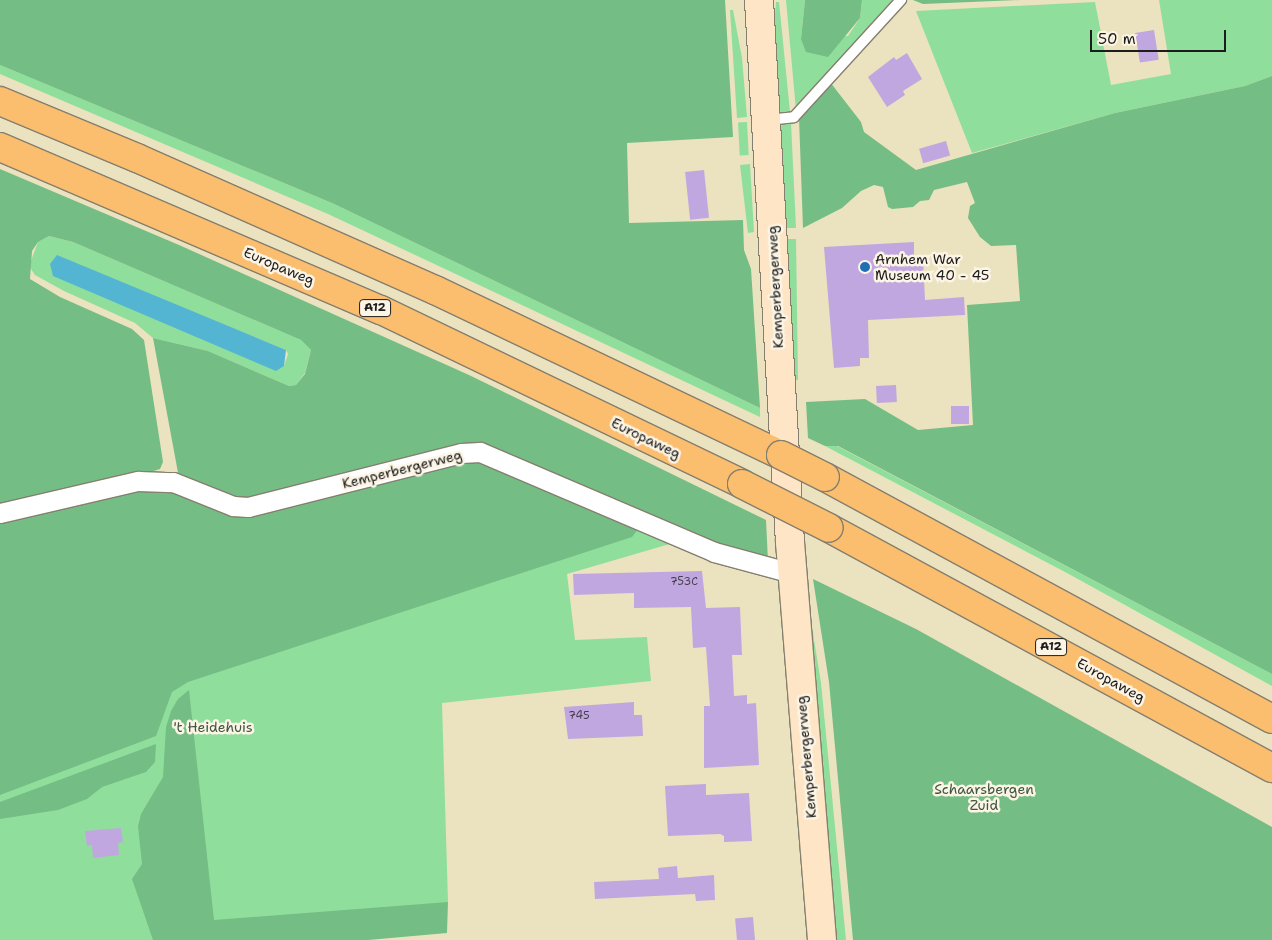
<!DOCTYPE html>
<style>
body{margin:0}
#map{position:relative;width:1272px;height:940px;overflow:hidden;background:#ebe2bf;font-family:"Shantell Sans",sans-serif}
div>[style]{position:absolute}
.green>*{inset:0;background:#90de9c;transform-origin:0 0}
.forest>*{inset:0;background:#74bd84}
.water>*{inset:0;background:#54b5d3}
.building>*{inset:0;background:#c0a7e0;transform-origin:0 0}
.roads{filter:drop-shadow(1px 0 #847f6e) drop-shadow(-1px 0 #847f6e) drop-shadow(0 1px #847f6e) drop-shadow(0 -1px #847f6e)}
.service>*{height:10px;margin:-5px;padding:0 5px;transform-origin:5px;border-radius:5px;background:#fff}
.minor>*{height:19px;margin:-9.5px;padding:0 9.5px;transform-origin:9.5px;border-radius:9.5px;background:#fff}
.secondary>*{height:28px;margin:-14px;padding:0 14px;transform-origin:14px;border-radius:14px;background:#fde5c5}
.motorway>*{height:28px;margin:-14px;padding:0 14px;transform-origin:14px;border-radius:14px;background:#fbbd6e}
.bridges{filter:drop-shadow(1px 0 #847f6e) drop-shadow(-1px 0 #847f6e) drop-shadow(0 1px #847f6e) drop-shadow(0 -1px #847f6e)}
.motorway-bridge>*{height:28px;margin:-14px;padding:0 14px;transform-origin:14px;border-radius:14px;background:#fbbd6e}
.dots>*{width:14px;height:14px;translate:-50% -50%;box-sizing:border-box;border:2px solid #fcf5e5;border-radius:50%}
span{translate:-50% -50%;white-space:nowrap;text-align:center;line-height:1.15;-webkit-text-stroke:5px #fcf5e5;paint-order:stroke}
.number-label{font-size:11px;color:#453f4d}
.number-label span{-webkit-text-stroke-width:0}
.shield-label span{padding:1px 4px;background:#fcf5e5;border:1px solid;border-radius:4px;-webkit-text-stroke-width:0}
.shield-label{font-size:12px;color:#1c1c1c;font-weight:700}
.poi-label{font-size:14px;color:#1c1c1c}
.left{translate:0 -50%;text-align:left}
.street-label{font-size:14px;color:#1c1c1c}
.park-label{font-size:14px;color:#3f5642}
.scale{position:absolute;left:1090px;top:30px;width:136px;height:22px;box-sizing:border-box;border:2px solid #1c1c1c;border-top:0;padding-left:6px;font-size:15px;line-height:18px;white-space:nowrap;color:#1c1c1c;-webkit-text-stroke:4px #fcf5e5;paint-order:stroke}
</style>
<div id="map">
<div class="green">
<i style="clip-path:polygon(786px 0,805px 0,801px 38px,848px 36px,860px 18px,862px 0,895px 0,796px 110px)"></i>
<i style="clip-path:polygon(1159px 0,1272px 0,1272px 76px,1245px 86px,1115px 113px,972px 153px,916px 11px,1095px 2px,1111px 85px,1171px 74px)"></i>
<i style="clip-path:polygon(776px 2px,779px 2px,790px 112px,781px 112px,773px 105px,771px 67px)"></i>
<i style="clip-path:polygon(730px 10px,733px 10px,742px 58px,747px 117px,737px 118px)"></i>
<i style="clip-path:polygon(0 65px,332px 203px,760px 408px,760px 417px,328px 214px,0 74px)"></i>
<i style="left:747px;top:122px;width:33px;height:9px;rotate:87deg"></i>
<i style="clip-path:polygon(791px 123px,796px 228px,787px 228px,780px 223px,775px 132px,783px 124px)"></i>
<i style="clip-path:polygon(750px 164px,754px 232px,748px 233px,740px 165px)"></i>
<i style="clip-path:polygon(evenodd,49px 236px,73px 242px,301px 340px,311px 350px,305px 373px,296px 385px,289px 386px,208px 351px,153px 338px,135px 323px,64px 291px,35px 275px,29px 266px,38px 242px,49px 236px,202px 316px,286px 350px,288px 354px,284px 366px,202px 316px)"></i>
<i style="clip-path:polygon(787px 239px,796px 239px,798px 380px,795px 380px,790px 378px,781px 244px)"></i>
<i style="clip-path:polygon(825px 446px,837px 446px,1272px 674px,1272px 686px,1067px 573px)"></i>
<i style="clip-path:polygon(476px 460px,673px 543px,567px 574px,575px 640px,647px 637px,651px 681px,442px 703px,448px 902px,359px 940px,0 940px,0 520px)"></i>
<i style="clip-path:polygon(804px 577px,821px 683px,846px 940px,832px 940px)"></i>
</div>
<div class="forest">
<i style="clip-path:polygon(0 0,725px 0,733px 137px,627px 143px,629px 223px,743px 220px,744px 250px,751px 269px,760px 408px,332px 203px,0 65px)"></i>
<i style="clip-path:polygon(805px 0,862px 0,860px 18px,828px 57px,806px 52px,801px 39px)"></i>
<i style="clip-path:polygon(913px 0,1020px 0,923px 4px)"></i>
<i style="clip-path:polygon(1272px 76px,1272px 674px,838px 446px,825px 446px,808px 438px,806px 402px,865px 399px,918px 430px,973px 425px,967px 305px,1020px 301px,1016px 245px,991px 246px,980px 237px,968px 218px,970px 206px,975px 203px,967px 182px,934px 190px,929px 200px,920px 201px,913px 207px,892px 209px,888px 207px,883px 187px,874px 185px,861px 191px,842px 208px,803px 228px,799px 118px,830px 82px,861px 122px,864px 132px,916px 170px,1115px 113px,1245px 86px)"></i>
<i style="clip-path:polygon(0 169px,179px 245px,469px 375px,766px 520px,768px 561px,743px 555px,496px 452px,248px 503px,179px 478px,153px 338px,208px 351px,289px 386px,296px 385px,305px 374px,311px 350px,301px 340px,73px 242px,49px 236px,38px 242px,32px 251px,30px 279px,60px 297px,132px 329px,144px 340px,163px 462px,160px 469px,138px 476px,0 508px)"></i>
<i style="clip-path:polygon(481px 457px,641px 525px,632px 537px,188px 682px,172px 692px,156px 736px,0 795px,0 517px,140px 486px,173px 487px,233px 512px)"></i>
<i style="clip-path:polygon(813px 579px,916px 629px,1272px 827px,1272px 940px,853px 940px,829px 682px)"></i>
<i style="clip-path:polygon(189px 690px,214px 920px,448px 902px,447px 933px,368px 940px,153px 940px,132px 879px,142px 864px,138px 826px,141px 814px,163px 777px,166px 727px,171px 711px,178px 699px)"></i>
<i style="clip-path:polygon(156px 744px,155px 762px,146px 772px,102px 787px,87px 799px,58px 810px,0 819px,0 802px)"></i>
</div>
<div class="water">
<i style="clip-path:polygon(57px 255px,286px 350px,284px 366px,276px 371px,53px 276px,50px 264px)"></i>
</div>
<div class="building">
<i style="left:1154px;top:30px;width:30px;height:19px;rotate:81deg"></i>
<i style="clip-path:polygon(907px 53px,922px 79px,903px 91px,905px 95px,887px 107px,868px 77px,894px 57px,896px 60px)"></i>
<i style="left:946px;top:141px;width:15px;height:28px;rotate:74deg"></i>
<i style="left:704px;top:170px;width:48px;height:19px;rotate:84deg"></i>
<i style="clip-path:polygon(914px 242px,914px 260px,923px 259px,925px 300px,964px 297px,965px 315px,868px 320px,869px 358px,860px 358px,860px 366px,834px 368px,824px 247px)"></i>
<i style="left:896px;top:385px;width:17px;height:20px;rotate:87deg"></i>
<i style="left:951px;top:406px;width:18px;height:18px"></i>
<i style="clip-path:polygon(702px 571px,706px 608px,740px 607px,742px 655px,732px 655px,734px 696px,747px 695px,747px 704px,756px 703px,759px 765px,704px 768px,704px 706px,710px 706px,706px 647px,693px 648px,691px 607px,634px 608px,634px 593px,574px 595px,573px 574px)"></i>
<i style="clip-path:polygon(634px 702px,634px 715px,642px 715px,643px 736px,568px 739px,564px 707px)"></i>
<i style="clip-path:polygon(706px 784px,706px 795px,749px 793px,752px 841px,724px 842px,724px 836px,720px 834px,668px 836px,665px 786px)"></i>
<i style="clip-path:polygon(121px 828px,123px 842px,118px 843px,119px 855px,93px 858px,92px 845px,87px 846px,85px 831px)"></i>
<i style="clip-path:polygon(677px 866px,678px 878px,714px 875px,715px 900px,696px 901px,695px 894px,595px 899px,594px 882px,659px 879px,658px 868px)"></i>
<i style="left:753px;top:917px;width:23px;height:18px;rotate:85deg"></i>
</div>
<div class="roads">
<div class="service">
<i style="left:767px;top:120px;width:27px;rotate:-6deg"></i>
<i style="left:794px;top:117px;width:159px;rotate:-47.6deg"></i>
</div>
<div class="minor">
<i style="left:0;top:513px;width:142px;rotate:-13.1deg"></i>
<i style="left:138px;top:481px;width:35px;rotate:2deg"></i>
<i style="left:173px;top:482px;width:65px;rotate:21.8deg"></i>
<i style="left:233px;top:506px;width:15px;rotate:4deg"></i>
<i style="left:248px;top:507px;width:220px;rotate:-14.2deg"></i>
<i style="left:461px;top:453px;width:19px;rotate:-3deg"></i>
<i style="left:480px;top:452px;width:254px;rotate:23.1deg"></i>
<i style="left:714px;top:552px;width:81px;rotate:15.1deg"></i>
</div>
<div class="secondary">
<i style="left:759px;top:0;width:543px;rotate:86.73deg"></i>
<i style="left:790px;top:542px;width:399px;rotate:85.4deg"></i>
</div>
<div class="motorway">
<i style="left:0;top:101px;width:148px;rotate:22.6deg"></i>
<i style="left:137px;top:158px;width:326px;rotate:23.9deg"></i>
<i style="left:435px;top:290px;width:383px;rotate:25.5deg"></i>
<i style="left:0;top:147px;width:414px;rotate:23.2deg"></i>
<i style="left:381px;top:310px;width:401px;rotate:25.7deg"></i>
<i style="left:825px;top:477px;width:508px;rotate:28.43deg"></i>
<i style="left:829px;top:528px;width:504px;rotate:28.45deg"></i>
</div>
</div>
<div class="bridges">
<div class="motorway-bridge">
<i style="left:781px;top:455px;width:49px;rotate:26.6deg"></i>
<i style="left:742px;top:484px;width:97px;rotate:26.8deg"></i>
</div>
</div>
<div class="dots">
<i style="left:865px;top:267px;background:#1f6fb2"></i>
</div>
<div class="number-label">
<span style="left:684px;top:582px">753C</span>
<span style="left:579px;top:716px">745</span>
</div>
<div class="shield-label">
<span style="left:375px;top:308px">A12</span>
<span style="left:1051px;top:647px">A12</span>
</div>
<div class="poi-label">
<span class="left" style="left:875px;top:267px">Arnhem War<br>Museum 40 - 45</span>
</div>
<div class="street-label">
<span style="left:279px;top:266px;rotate:23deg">Europaweg</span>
<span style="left:775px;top:287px;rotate:-93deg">Kemperbergerweg</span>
<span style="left:646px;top:438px;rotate:26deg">Europaweg</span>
<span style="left:402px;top:469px;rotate:-14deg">Kemperbergerweg</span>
<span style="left:1111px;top:680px;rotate:29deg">Europaweg</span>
<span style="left:806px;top:757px;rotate:-95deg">Kemperbergerweg</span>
</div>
<div class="park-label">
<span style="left:213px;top:727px">'t Heidehuis</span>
<span style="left:984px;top:797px">Schaarsbergen<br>Zuid</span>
</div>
<div class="scale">50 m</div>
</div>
